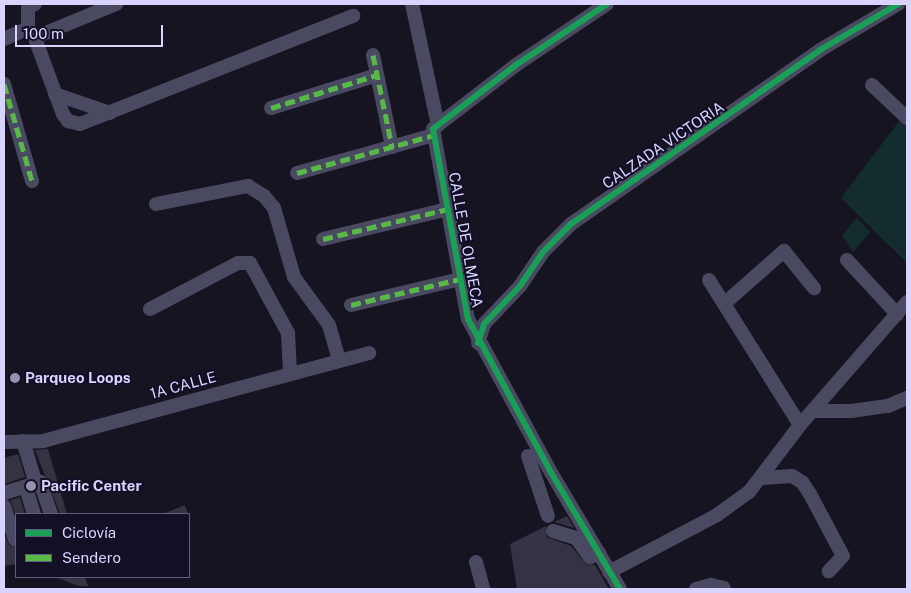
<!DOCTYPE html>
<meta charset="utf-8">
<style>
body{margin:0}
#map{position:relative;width:911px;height:593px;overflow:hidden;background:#161421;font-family:"Public Sans",sans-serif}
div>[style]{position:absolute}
.green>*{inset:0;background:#132c2d}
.building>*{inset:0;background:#343243}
.minor>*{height:14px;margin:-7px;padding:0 7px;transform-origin:7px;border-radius:7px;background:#4a4962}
.quiet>*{height:5px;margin-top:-2.5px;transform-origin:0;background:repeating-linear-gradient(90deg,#58b947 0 10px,transparent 0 15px)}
.cycleway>*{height:6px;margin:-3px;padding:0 3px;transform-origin:3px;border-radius:3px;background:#1a9f57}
.dots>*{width:14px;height:14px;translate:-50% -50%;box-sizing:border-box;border:2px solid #130f26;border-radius:50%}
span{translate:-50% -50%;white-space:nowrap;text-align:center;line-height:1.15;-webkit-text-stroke:4px #130f26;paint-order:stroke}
.street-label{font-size:15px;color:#d9d4ff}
.poi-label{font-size:15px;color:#d9d4ff;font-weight:700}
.left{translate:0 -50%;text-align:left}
.frame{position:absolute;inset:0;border:5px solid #d9d4ff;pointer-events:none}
.legend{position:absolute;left:15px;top:513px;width:175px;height:65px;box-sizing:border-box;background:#130f26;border:1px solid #625e7d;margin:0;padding:6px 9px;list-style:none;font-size:15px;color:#d9d4ff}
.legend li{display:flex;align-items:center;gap:10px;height:25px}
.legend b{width:25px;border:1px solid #625e7d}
.scale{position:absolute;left:15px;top:25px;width:148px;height:22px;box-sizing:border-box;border:2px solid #d9d4ff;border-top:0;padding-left:6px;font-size:15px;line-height:18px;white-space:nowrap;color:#d9d4ff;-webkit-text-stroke:4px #130f26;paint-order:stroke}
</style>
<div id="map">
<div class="green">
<i style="clip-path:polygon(903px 116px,907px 120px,907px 263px,841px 198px)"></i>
<i style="clip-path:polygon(857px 218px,870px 232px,853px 252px,842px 235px)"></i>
</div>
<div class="building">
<i style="clip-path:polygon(48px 449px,67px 514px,60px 514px,35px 450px)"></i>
<i style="clip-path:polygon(18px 454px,25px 477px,4px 484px,4px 458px)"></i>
<i style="clip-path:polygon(20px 497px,25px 514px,16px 515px,10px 500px)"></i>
<i style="clip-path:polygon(185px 505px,188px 514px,163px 514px)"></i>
<i style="clip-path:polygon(567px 516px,574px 528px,554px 522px)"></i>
<i style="clip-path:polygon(546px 526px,547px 537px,571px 546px,586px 564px,595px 565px,609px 589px,517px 589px,510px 544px)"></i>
<i style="clip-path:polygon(4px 533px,9px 545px,16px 547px,16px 564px,4px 566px)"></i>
<i style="clip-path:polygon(56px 577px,85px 577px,88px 586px,78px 586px)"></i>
</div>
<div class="minor">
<i style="left:412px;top:4px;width:124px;rotate:77.9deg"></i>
<i style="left:607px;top:4px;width:110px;rotate:146.2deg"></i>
<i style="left:516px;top:65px;width:105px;rotate:142.4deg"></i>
<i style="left:433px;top:129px;width:193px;rotate:79.6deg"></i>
<i style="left:468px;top:319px;width:170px;rotate:61.6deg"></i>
<i style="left:549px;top:469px;width:139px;rotate:59.4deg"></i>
<i style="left:28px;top:31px;width:23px;rotate:-90deg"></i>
<i style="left:28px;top:8px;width:8px;rotate:-30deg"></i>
<i style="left:36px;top:37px;width:87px;rotate:-22.4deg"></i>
<i style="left:4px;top:39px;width:22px;rotate:-24deg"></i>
<i style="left:24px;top:30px;width:9px;rotate:18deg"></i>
<i style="left:33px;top:33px;width:86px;rotate:69.7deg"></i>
<i style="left:63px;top:114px;width:9px;rotate:54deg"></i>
<i style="left:68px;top:121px;width:12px;rotate:14deg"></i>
<i style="left:80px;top:124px;width:294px;rotate:-21.6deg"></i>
<i style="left:373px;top:55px;width:94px;rotate:78.3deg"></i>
<i style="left:4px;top:84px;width:101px;rotate:73.9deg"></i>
<i style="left:872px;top:85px;width:48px;rotate:43.3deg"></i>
<i style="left:55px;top:94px;width:58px;rotate:19.1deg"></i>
<i style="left:271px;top:108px;width:111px;rotate:-17.3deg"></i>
<i style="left:297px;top:173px;width:142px;rotate:-15.5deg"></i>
<i style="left:156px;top:204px;width:94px;rotate:-11.1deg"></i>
<i style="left:248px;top:186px;width:19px;rotate:32deg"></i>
<i style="left:264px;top:196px;width:16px;rotate:50deg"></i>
<i style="left:274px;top:208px;width:72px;rotate:73.8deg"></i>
<i style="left:294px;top:277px;width:59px;rotate:53.9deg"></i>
<i style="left:329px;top:325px;width:37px;rotate:74deg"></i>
<i style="left:323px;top:239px;width:129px;rotate:-13.5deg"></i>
<i style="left:847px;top:260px;width:74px;rotate:47.2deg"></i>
<i style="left:709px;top:280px;width:171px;rotate:57.9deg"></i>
<i style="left:725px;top:303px;width:79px;rotate:-41.4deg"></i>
<i style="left:784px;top:251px;width:48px;rotate:51deg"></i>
<i style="left:351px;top:305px;width:112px;rotate:-13.4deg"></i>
<i style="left:150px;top:309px;width:99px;rotate:-27.6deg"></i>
<i style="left:238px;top:263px;width:12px"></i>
<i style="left:250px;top:263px;width:80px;rotate:61.5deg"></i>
<i style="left:288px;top:333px;width:40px;rotate:87.1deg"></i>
<i style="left:478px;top:343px;width:20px;rotate:-72deg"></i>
<i style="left:484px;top:324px;width:52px;rotate:-46.5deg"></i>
<i style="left:520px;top:286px;width:41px;rotate:-55.9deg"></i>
<i style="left:543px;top:252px;width:40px;rotate:-45deg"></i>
<i style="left:571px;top:224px;width:304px;rotate:-34.9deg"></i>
<i style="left:820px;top:50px;width:91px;rotate:-30.5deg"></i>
<i style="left:813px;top:411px;width:38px"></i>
<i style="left:851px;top:411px;width:37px;rotate:-8deg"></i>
<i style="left:888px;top:406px;width:21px;rotate:-23deg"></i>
<i style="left:23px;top:441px;width:45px;rotate:73.2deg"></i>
<i style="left:4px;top:442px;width:39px;rotate:-1deg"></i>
<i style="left:43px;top:441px;width:338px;rotate:-15.1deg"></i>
<i style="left:528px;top:456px;width:63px;rotate:71.6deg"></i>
<i style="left:762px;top:478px;width:30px;rotate:-4deg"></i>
<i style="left:792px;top:476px;width:12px;rotate:31deg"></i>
<i style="left:802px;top:482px;width:14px;rotate:56deg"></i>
<i style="left:810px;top:494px;width:70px;rotate:62deg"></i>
<i style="left:843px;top:556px;width:21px;rotate:133deg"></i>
<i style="left:26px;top:488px;width:27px;rotate:73deg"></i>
<i style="left:4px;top:493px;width:38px;rotate:-17deg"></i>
<i style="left:40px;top:482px;width:34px;rotate:71deg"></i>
<i style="left:4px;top:506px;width:35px;rotate:72deg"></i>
<i style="left:553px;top:531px;width:24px;rotate:17deg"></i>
<i style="left:576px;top:538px;width:24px;rotate:54deg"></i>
<i style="left:590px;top:557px;width:10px;rotate:-24deg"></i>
<i style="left:476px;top:562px;width:28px;rotate:75deg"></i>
<i style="left:609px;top:572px;width:122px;rotate:-27.8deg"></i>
<i style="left:717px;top:515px;width:39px;rotate:-36deg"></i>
<i style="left:749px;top:492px;width:84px;rotate:-52.7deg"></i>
<i style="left:800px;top:425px;width:163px;rotate:-49deg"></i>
<i style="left:696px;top:589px;width:16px;rotate:-15deg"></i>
<i style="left:711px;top:585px;width:13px;rotate:13deg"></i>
</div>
<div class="quiet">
<i style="left:373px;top:55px;width:94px;rotate:78.3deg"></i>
<i style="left:4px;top:84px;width:101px;rotate:73.9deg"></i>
<i style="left:271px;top:108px;width:111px;rotate:-17.3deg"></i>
<i style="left:297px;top:173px;width:142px;rotate:-15.5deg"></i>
<i style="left:323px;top:239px;width:129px;rotate:-13.5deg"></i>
<i style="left:351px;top:305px;width:112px;rotate:-13.4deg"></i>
</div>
<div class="cycleway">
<i style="left:607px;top:4px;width:110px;rotate:146.2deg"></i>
<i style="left:516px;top:65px;width:105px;rotate:142.4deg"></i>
<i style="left:433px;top:129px;width:193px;rotate:79.6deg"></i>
<i style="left:468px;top:319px;width:170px;rotate:61.6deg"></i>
<i style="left:549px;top:469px;width:139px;rotate:59.4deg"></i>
<i style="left:478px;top:343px;width:20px;rotate:-72deg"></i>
<i style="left:484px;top:324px;width:52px;rotate:-46.5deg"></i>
<i style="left:520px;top:286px;width:41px;rotate:-55.9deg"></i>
<i style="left:543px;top:252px;width:40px;rotate:-45deg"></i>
<i style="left:571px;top:224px;width:304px;rotate:-34.9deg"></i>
<i style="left:820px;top:50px;width:91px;rotate:-30.5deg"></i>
</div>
<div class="dots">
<i style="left:15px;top:378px;background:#9591b1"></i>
<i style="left:31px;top:486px;background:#9591b1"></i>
</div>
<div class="street-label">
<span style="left:663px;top:145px;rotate:-34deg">CALZADA VICTORIA</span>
<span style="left:466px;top:240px;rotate:80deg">CALLE DE OLMECA</span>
<span style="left:183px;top:385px;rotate:-15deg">1A CALLE</span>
</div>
<div class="poi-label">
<span class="left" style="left:25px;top:378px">Parqueo Loops</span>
<span class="left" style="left:41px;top:486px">Pacific Center</span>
</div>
<div class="frame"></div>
<ul class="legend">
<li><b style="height:6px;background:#1a9f57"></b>Ciclovía</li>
<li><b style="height:6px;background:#58b947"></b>Sendero</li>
</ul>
<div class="scale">100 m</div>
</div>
